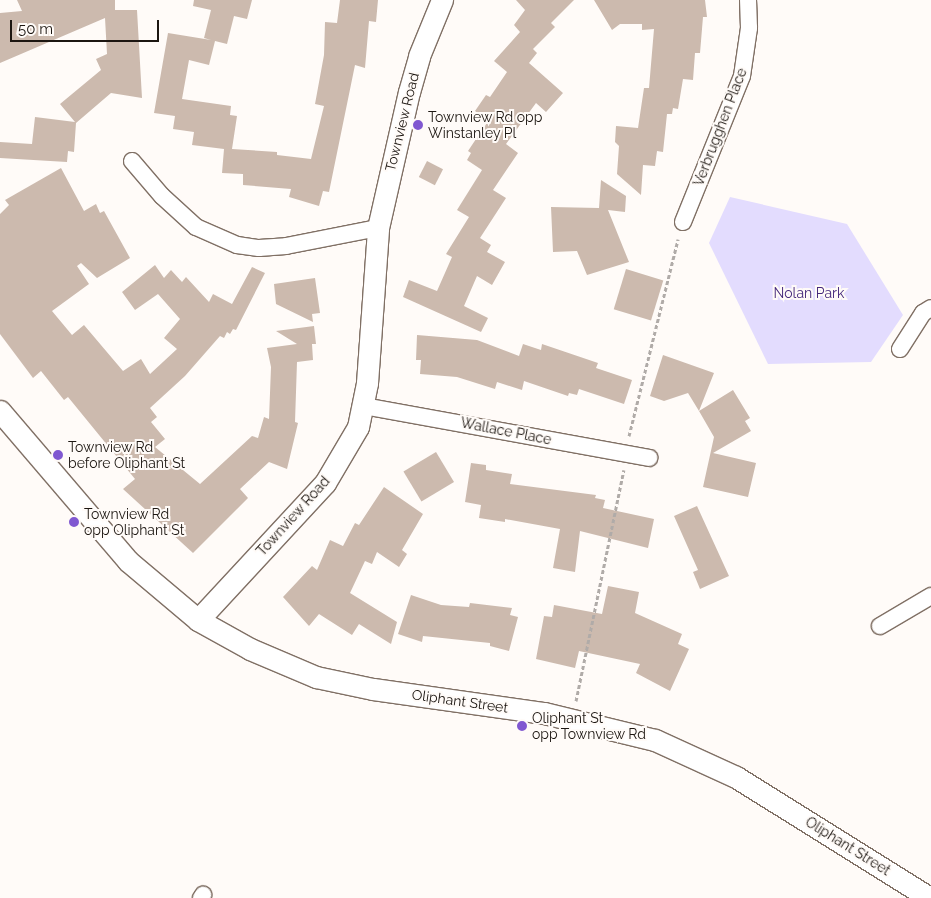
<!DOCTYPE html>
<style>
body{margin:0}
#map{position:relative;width:931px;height:898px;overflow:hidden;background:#fffbf8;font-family:Raleway,sans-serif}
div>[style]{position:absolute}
.green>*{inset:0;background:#e3dcfe}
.building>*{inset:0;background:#ccbaae;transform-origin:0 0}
.path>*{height:3px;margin-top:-1.5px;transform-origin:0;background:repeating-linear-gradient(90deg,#b0aba8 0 4px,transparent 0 6.5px)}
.roads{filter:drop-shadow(1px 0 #807065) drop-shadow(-1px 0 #807065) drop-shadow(0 1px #807065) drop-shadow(0 -1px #807065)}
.minor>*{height:16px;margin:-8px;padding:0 8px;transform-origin:8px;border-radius:8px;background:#fff}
.tertiary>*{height:21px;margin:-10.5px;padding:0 10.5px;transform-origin:10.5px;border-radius:10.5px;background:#fff}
.dots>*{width:14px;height:14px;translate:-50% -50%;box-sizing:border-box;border:2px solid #fffbf8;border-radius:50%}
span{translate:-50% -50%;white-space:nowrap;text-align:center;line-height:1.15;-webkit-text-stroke:4px #fffbf8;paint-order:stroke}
.poi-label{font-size:14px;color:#1c1611}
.left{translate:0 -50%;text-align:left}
.street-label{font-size:14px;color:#1c1611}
.park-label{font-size:14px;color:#45287b}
.scale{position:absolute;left:10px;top:20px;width:149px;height:22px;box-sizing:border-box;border:2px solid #1c1611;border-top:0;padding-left:6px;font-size:15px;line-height:18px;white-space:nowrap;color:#1c1611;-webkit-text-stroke:4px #fffbf8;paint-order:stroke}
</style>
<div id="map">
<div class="green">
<i style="clip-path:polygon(730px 197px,847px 224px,903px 315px,871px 362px,768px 364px,709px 243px)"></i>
</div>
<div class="building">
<i style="clip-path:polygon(17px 0,115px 0,115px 10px,137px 10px,142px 98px,111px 93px,76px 123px,74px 152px,68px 151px,67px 162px,0 158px,0 142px,32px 144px,35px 117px,75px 122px,60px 104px,101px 70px,96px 59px,107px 54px,105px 18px,0 63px,0 13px,22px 11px)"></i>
<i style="clip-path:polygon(194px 0,252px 0,247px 19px,234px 16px,227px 44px,215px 41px,209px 65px,189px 60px,182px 99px,231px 106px,230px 115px,237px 116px,232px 149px,277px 152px,277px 155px,311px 159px,324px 106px,315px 104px,324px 55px,325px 22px,337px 23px,340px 0,378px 0,376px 22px,369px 21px,365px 68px,355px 65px,329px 192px,323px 191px,319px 206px,289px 197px,291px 189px,243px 185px,243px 174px,222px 173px,224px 149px,192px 145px,194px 132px,173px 129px,175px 116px,154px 113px,168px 33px,211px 40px,204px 38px,211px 10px,193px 6px)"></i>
<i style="clip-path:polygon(516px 0,574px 0,551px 23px,555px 27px,533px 49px,537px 53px,529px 63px,563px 93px,546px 112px,536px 103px,506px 144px,518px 153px,493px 190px,506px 198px,480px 238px,491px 245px,487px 252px,505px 262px,492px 285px,477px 276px,464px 306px,488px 318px,481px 332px,403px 297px,409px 280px,437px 291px,452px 257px,446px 254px,469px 217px,457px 210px,482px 170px,467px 160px,471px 153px,468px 151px,488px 121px,475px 111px,486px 95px,490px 97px,507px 72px,494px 61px,520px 32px,514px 25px,525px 10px)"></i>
<i style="clip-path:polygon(594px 0,705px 0,707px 17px,703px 17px,700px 53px,695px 53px,693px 80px,683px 79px,678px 109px,673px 108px,672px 114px,667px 114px,663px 152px,657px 151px,655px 166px,643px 165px,641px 195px,617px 174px,619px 146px,615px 142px,616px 126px,638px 128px,644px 88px,649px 88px,654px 29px,642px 30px,642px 24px,620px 24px,612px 30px)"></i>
<i style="left:427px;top:161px;width:18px;height:18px;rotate:27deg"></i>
<i style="clip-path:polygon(61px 168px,84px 211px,96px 204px,100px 213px,104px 211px,130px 258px,97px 278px,81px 263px,77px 266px,89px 284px,52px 311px,72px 335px,84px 325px,123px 371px,141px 359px,150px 374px,177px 349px,164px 338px,180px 319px,158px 294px,135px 310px,122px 292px,155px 265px,164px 278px,171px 270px,182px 282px,186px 277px,209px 302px,213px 294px,232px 304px,252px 267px,265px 273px,236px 330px,233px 329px,230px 334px,227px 332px,224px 338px,220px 336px,185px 376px,150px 408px,157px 417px,151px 422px,165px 439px,155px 447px,200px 484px,252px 436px,258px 438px,264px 417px,269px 419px,271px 367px,267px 348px,297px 344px,276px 331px,314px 326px,316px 344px,312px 344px,313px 360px,297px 362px,295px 422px,298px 423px,287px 469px,269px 462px,240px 489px,248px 498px,193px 553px,123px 489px,135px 479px,68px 397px,64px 400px,41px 371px,33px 378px,0 334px,0 214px,9px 205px,5px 200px)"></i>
<i style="clip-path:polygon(601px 180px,626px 196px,625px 212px,608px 210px,629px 262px,587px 275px,577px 251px,553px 252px,551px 207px,599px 208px)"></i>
<i style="left:626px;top:269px;width:39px;height:42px;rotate:17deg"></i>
<i style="clip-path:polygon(315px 278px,320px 313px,312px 314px,313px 322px,276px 304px,274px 284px)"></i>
<i style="clip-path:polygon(417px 335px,477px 340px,519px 356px,523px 344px,541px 350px,542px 344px,598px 363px,596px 368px,632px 380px,624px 404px,579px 389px,577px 395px,569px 393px,568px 396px,524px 381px,522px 390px,497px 382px,495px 389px,457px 377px,420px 374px,421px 360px,416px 360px)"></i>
<i style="clip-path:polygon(663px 355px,714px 373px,699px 411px,688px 393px,664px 401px,650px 396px)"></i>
<i style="clip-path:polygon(733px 390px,750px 418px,745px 421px,751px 431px,713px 453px,756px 463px,748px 497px,703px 487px,714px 437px,699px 411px)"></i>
<i style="left:436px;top:452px;width:35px;height:38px;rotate:59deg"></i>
<i style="clip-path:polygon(471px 463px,486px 465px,486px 470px,512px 474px,510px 484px,596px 495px,595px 498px,605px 500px,603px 508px,654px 519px,648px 548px,580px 531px,575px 572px,553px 568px,560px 529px,505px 519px,505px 522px,479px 518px,481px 505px,465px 502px)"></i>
<i style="clip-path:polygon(384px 487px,423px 514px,402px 550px,407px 554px,399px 567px,377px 552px,372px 564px,365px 561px,350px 593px,397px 622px,391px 644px,359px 624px,352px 635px,319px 614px,309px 626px,283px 597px,312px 566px,317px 570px,330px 540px,343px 546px,355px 523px,359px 525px)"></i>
<i style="clip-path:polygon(697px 506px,729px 576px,700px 589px,693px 572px,698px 570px,674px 516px)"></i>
<i style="clip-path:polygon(608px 586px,639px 592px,635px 613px,682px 634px,678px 644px,689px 649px,670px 691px,636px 673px,640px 664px,579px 651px,575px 668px,536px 659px,544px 616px,552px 617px,554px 605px,602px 614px)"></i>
<i style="clip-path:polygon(411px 595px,441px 605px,469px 607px,470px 603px,512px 608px,510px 615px,518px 617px,509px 651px,490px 646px,490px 643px,423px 636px,422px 642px,398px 634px)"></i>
</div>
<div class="path">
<i style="left:629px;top:436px;width:203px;rotate:-76deg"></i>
<i style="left:576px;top:701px;width:236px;rotate:-78.3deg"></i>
</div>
<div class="roads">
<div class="minor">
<i style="left:132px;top:161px;width:46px;rotate:49.4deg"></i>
<i style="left:162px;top:196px;width:46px;rotate:42.4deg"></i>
<i style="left:196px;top:227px;width:45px;rotate:23.7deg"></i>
<i style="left:237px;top:245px;width:22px;rotate:8deg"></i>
<i style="left:259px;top:248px;width:27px;rotate:-4deg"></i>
<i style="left:286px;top:246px;width:94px;rotate:-11.1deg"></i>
<i style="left:683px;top:222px;width:157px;rotate:-68deg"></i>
<i style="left:742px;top:76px;width:49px;rotate:-81.7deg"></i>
<i style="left:749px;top:28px;width:28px;rotate:-92deg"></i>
<i style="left:900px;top:349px;width:43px;rotate:-57.4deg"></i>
<i style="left:923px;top:313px;width:9px;rotate:-32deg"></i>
<i style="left:364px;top:406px;width:290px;rotate:10.3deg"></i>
<i style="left:880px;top:626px;width:59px;rotate:-30.5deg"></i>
<i style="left:201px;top:898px;width:4px;rotate:-56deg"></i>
</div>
<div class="tertiary">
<i style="left:0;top:411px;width:197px;rotate:49.5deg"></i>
<i style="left:128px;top:561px;width:92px;rotate:40.1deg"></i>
<i style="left:198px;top:620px;width:60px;rotate:29.1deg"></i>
<i style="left:250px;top:649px;width:72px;rotate:23deg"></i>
<i style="left:316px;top:677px;width:58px;rotate:11.9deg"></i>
<i style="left:373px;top:689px;width:173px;rotate:8deg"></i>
<i style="left:544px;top:713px;width:114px;rotate:13.7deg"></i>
<i style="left:655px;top:740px;width:89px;rotate:24.6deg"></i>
<i style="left:736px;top:777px;width:229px;rotate:32deg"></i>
<i style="left:198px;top:620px;width:187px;rotate:-47.2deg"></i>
<i style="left:325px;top:483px;width:65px;rotate:-59.5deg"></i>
<i style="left:358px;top:427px;width:45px;rotate:-78.4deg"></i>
<i style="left:367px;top:383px;width:155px;rotate:-85.9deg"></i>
<i style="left:378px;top:228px;width:139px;rotate:-77.2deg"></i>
<i style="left:409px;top:92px;width:37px;rotate:-74deg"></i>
<i style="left:419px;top:56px;width:61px;rotate:-67.7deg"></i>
</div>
</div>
<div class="dots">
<i style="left:418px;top:125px;background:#8058d1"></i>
<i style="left:58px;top:455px;background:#8058d1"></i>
<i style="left:74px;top:522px;background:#8058d1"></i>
<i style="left:522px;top:726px;background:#8058d1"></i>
</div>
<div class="poi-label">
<span class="left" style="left:428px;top:125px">Townview Rd opp<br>Winstanley Pl</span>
<span class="left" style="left:68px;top:455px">Townview Rd<br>before Oliphant St</span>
<span class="left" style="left:84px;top:522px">Townview Rd<br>opp Oliphant St</span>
<span class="left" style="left:532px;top:726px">Oliphant St<br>opp Townview Rd</span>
</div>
<div class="street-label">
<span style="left:402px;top:122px;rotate:-76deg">Townview Road</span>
<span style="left:720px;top:127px;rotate:-69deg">Verbrugghen Place</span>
<span style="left:506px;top:431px;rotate:11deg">Wallace Place</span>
<span style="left:293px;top:516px;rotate:-48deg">Townview Road</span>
<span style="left:460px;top:701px;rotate:8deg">Oliphant Street</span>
<span style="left:848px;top:846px;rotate:32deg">Oliphant Street</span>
</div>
<div class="park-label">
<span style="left:809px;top:293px">Nolan Park</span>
</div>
<div class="scale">50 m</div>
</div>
